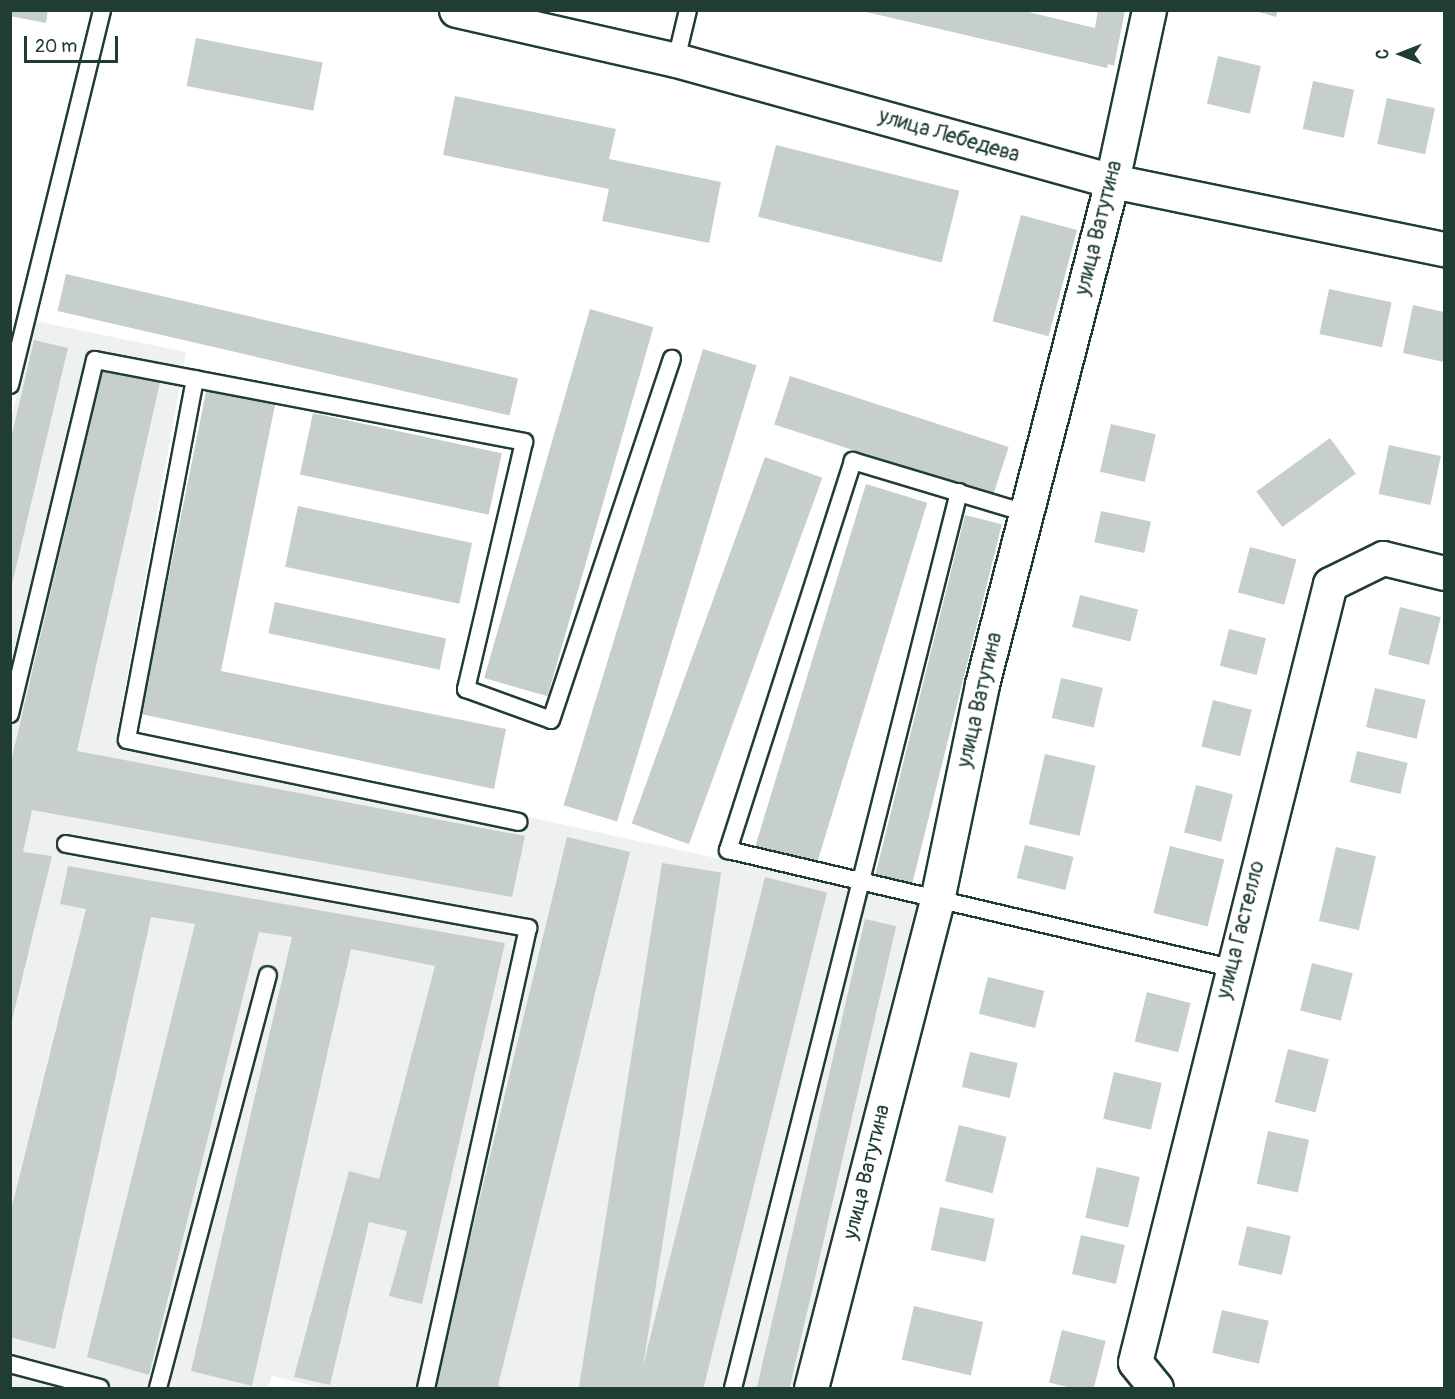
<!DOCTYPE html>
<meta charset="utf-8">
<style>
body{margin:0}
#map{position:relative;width:1455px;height:1399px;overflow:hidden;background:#fff;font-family:Pangolin,sans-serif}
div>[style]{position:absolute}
.built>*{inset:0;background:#eef1f0}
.building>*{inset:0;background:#c7cfcc;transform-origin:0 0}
.roads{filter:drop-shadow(2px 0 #1f3d34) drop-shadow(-2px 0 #1f3d34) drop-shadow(0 2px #1f3d34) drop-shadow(0 -2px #1f3d34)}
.lane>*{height:16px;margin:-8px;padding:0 8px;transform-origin:8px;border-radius:8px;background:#fff}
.street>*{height:33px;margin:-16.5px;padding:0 16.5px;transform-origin:16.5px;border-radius:16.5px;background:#fff}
.secondary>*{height:33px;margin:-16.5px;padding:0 16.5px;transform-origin:16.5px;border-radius:16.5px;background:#fff}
span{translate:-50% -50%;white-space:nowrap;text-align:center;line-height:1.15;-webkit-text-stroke:6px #fff;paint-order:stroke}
.street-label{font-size:21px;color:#1f3d34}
.frame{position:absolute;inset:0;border:12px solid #1f3d34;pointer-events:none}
.north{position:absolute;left:1371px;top:24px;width:60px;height:60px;-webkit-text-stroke:4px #fff;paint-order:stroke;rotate:270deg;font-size:16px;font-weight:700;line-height:24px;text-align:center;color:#1f3d34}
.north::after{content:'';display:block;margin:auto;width:21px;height:27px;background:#1f3d34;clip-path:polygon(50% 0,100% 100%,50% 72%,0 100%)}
.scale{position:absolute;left:24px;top:36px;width:94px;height:27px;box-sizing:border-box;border:3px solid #1f3d34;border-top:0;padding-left:8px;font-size:18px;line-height:21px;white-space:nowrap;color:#1f3d34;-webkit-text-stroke:4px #fff;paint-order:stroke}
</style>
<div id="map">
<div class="built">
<i style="clip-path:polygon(35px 321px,186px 352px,118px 727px,917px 902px,792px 1388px,322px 1388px,272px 1376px,268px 1388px,11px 1388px,10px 422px)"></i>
</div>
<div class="building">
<i style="clip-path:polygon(10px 10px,48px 10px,46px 23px,10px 16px)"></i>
<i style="clip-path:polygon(1020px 10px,1095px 28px,1098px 10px,1125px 10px,1114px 66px,1108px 64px,1107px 68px,862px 11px)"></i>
<i style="clip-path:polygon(1252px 10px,1278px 10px,1276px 17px)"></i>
<i style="left:196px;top:38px;width:129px;height:49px;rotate:11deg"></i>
<i style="left:1218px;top:56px;width:44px;height:49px;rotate:13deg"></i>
<i style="left:1313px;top:81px;width:42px;height:49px;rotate:12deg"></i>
<i style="clip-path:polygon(455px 96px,616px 129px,609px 159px,721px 182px,709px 243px,602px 221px,609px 189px,443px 155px)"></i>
<i style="left:1387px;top:98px;width:49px;height:47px;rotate:12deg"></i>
<i style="left:776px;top:145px;width:189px;height:74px;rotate:14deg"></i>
<i style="left:1021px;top:215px;width:58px;height:110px;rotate:15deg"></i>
<i style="left:66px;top:274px;width:464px;height:38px;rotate:13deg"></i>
<i style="left:1329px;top:289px;width:64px;height:46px;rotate:12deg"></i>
<i style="clip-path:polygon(1413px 305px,1444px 312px,1444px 362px,1403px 353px)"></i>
<i style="left:590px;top:309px;width:66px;height:384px;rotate:16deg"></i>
<i style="clip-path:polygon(34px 340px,68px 348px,11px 588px,10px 443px)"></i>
<i style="left:703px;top:349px;width:56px;height:477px;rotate:17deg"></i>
<i style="clip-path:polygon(103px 370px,160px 382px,77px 751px,525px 836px,512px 897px,32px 810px,23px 852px,52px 856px,10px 1028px,10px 766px)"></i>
<i style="left:790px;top:376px;width:230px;height:51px;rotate:18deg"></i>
<i style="clip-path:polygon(207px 387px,276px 400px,221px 671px,506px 729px,494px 789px,141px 714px)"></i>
<i style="left:313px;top:413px;width:193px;height:63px;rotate:12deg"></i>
<i style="left:1111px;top:424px;width:46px;height:49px;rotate:13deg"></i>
<i style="left:1330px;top:438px;width:44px;height:91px;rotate:54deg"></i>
<i style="left:1389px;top:445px;width:53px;height:50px;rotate:12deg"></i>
<i style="left:765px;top:457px;width:61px;height:390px;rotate:20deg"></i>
<i style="left:866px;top:484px;width:64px;height:381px;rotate:17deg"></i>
<i style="left:298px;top:506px;width:178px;height:62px;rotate:12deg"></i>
<i style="left:1101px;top:511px;width:51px;height:32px;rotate:12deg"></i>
<i style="left:965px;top:515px;width:38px;height:371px;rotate:14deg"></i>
<i style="left:1250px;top:547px;width:48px;height:47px;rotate:15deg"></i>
<i style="left:1080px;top:595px;width:60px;height:33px;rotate:14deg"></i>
<i style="left:275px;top:602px;width:175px;height:32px;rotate:12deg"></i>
<i style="left:1400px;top:607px;width:42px;height:49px;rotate:14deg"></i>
<i style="left:1229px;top:629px;width:38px;height:38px;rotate:14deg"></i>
<i style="left:1061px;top:678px;width:43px;height:41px;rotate:13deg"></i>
<i style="left:1375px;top:688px;width:52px;height:40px;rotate:13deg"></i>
<i style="left:1213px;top:700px;width:40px;height:48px;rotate:14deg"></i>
<i style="left:1357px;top:751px;width:52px;height:32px;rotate:13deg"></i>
<i style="left:1045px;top:754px;width:52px;height:72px;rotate:13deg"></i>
<i style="left:1196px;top:785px;width:38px;height:49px;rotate:14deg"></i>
<i style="clip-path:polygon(567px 837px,630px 852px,498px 1386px,505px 1388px,434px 1388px)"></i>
<i style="left:1025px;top:845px;width:50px;height:34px;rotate:14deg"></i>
<i style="left:1170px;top:846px;width:56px;height:69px;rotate:14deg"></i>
<i style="left:1336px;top:847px;width:41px;height:76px;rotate:13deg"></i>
<i style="left:662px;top:863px;width:60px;height:541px;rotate:9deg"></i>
<i style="clip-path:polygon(68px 866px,505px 943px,422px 1304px,389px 1296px,407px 1231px,369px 1222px,330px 1385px,294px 1377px,349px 1171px,379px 1179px,435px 966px,351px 949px,252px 1386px,191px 1371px,292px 937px,259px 932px,149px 1375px,87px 1357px,195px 924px,151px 917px,55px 1349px,10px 1337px,10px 1214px,86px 909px,60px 904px)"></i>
<i style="left:765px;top:877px;width:64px;height:526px;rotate:14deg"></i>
<i style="left:865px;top:919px;width:32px;height:483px;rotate:13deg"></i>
<i style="left:1312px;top:963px;width:42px;height:49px;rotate:14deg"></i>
<i style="left:988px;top:977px;width:58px;height:38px;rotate:14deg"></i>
<i style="left:1147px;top:992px;width:45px;height:51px;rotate:14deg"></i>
<i style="left:1288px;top:1049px;width:42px;height:55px;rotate:14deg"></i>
<i style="left:970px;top:1052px;width:49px;height:36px;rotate:13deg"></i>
<i style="left:1114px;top:1072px;width:49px;height:48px;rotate:13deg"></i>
<i style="left:959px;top:1125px;width:49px;height:58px;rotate:14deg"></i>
<i style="left:1268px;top:1131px;width:42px;height:54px;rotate:12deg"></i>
<i style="left:1097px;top:1167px;width:44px;height:52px;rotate:13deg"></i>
<i style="left:940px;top:1207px;width:56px;height:44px;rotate:12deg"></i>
<i style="left:1247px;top:1226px;width:45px;height:40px;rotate:13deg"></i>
<i style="left:1081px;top:1235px;width:45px;height:40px;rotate:13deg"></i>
<i style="left:914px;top:1306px;width:71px;height:55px;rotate:13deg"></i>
<i style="left:1222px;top:1310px;width:48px;height:44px;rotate:13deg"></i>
<i style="left:1062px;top:1330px;width:45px;height:54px;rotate:14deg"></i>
</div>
<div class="roads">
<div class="lane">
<i style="left:676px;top:60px;width:51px;rotate:-76.5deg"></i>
<i style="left:195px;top:379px;width:367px;rotate:100.7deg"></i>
<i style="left:127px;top:740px;width:400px;rotate:11.8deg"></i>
<i style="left:10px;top:385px;width:386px;rotate:-76.2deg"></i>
<i style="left:1026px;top:513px;width:181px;rotate:-163.3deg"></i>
<i style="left:853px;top:461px;width:409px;rotate:107.8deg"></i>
<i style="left:728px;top:850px;width:517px;rotate:13.2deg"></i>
<i style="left:10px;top:714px;width:364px;rotate:-76.5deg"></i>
<i style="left:95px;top:360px;width:437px;rotate:10.8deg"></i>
<i style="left:524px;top:442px;width:254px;rotate:103.2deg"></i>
<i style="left:466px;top:689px;width:90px;rotate:20deg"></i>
<i style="left:551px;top:720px;width:381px;rotate:-71.5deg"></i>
<i style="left:66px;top:844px;width:470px;rotate:10.3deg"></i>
<i style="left:528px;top:928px;width:471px;rotate:102.5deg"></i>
<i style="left:10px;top:1364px;width:93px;rotate:14.9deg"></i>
<i style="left:158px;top:1388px;width:427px;rotate:-75.1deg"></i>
<i style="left:733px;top:1388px;width:924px;rotate:-75.84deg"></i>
</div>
<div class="street">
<i style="left:456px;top:10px;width:226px;rotate:12.8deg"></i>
<i style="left:676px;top:60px;width:452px;rotate:15.5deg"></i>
<i style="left:1112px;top:181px;width:339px;rotate:11.6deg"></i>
<i style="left:1156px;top:1388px;width:33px;rotate:-129deg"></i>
<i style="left:1135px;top:1362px;width:802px;rotate:-75.93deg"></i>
<i style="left:1330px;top:584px;width:59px;rotate:-26.1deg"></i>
<i style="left:1383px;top:558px;width:63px;rotate:13.8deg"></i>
</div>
<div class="secondary">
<i style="left:811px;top:1388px;width:504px;rotate:-75.52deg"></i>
<i style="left:937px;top:900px;width:221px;rotate:-78.2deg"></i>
<i style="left:982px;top:684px;width:520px;rotate:-75.51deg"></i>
<i style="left:1112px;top:181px;width:175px;rotate:-77.8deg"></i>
</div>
</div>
<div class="street-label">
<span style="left:949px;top:136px;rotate:16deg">улица Лебедева</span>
<span style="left:1099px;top:228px;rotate:-76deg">улица Ватутина</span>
<span style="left:980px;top:700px;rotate:-77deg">улица Ватутина</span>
<span style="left:1241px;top:930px;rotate:-76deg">улица Гастелло</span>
<span style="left:867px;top:1172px;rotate:-76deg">улица Ватутина</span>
</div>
<div class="frame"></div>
<div class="north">С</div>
<div class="scale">20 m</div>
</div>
